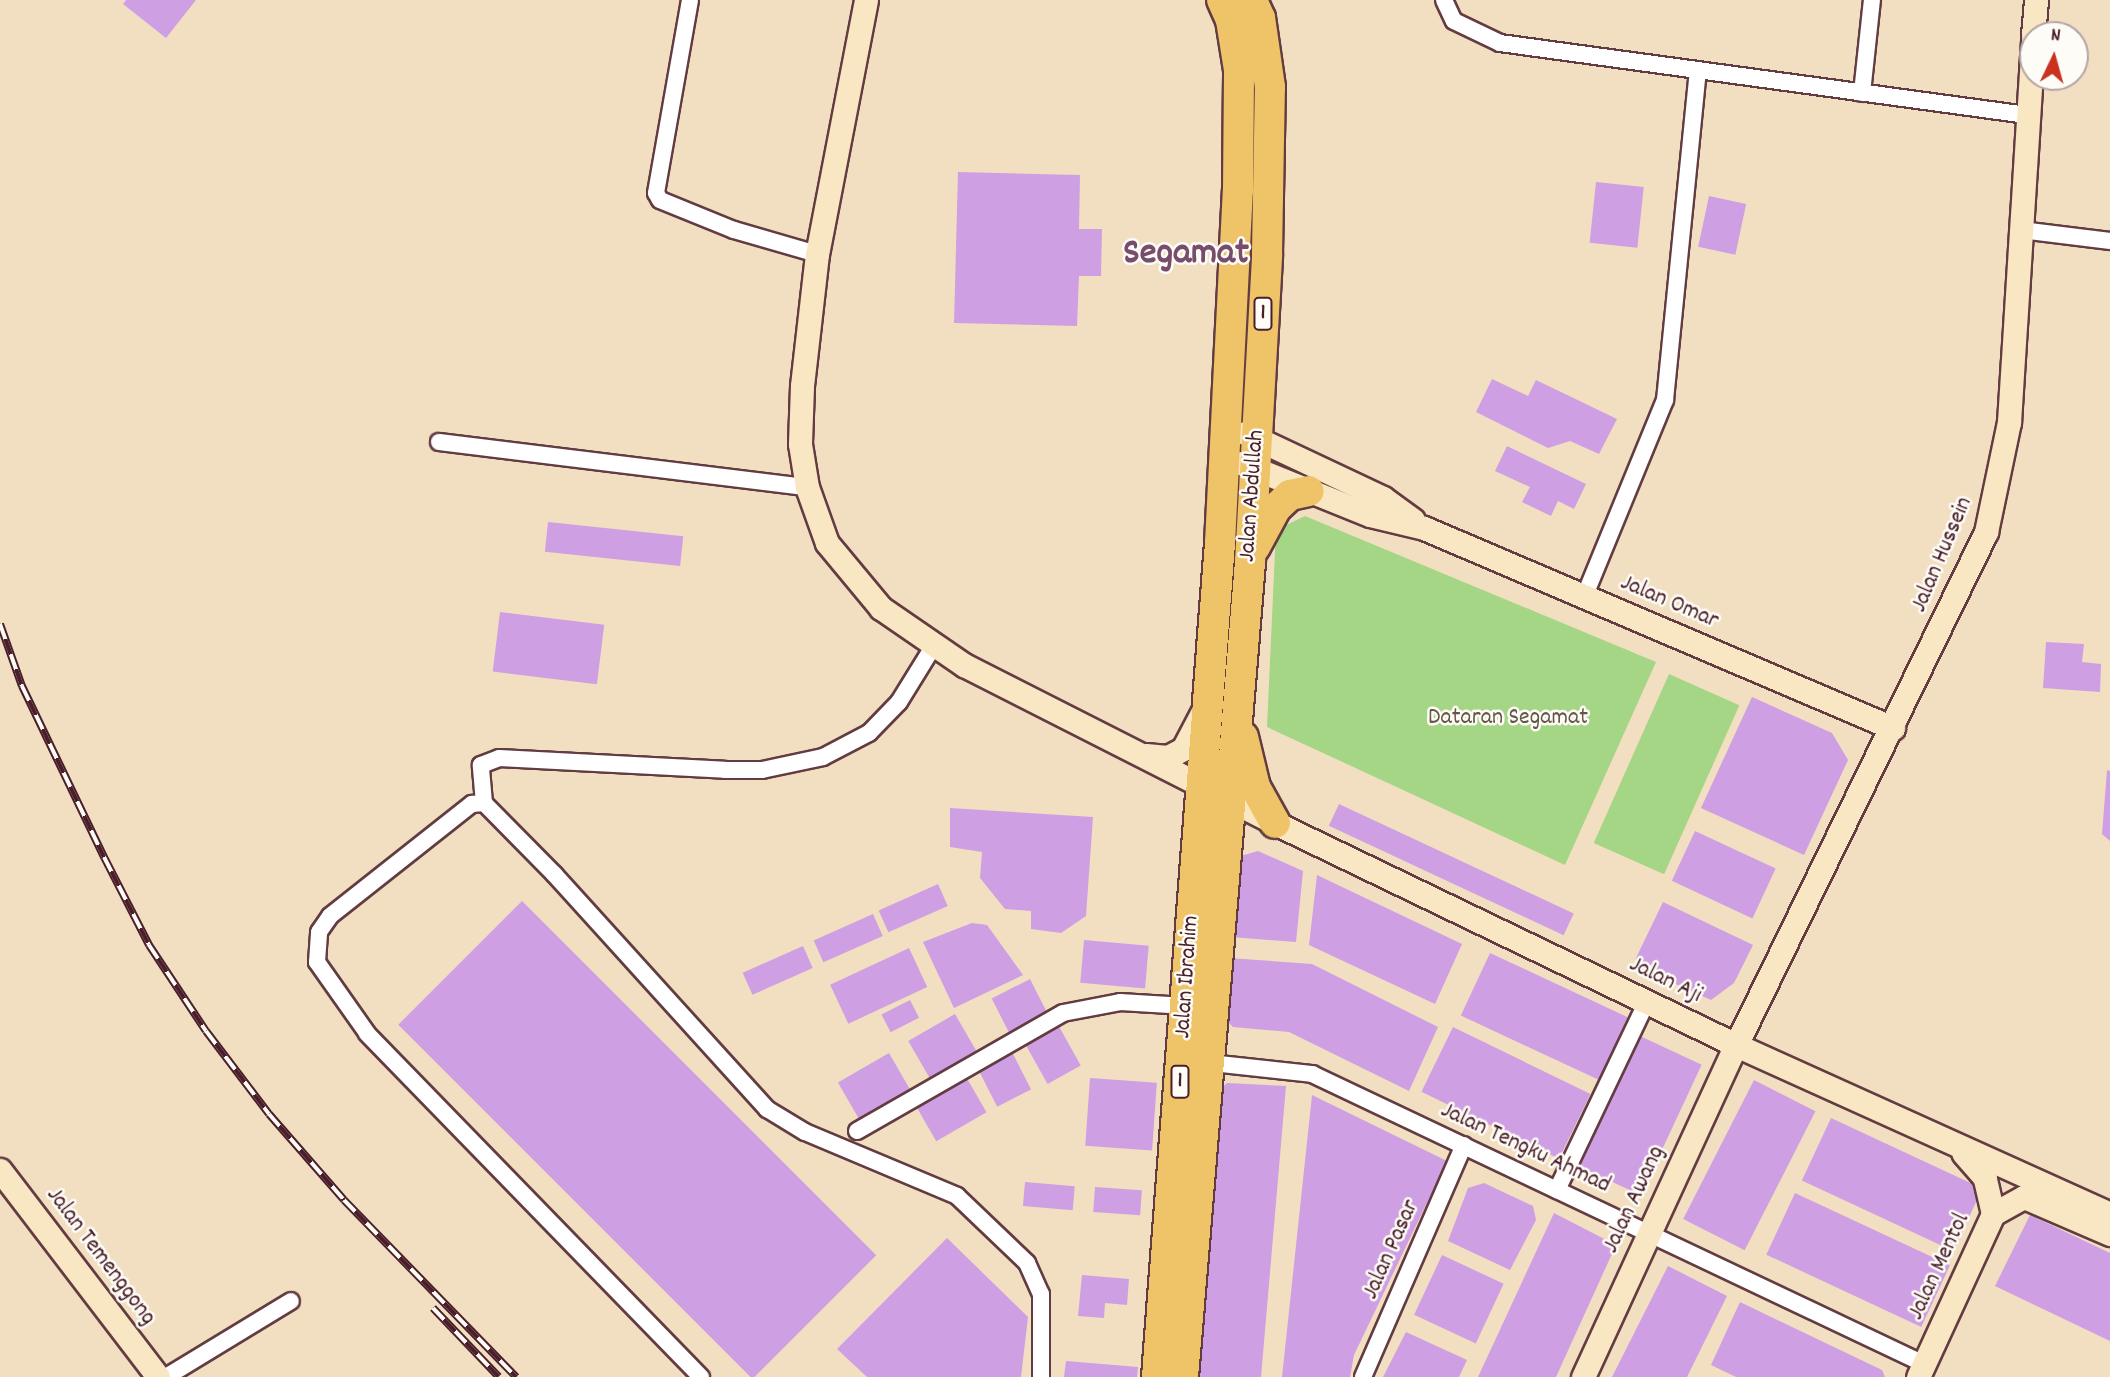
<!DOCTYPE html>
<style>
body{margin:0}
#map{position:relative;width:2110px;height:1377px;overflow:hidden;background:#f2dfc1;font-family:Dekko,sans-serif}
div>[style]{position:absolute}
.green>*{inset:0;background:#a4d685;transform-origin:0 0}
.building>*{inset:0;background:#ce9fe3;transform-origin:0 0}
.roads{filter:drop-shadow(2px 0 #633c42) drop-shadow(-2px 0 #633c42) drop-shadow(0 2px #633c42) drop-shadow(0 -2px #633c42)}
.street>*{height:16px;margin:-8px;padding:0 8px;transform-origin:8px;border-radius:8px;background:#fff}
.secondary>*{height:23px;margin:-11.5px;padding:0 11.5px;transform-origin:11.5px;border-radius:11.5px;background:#f9e7c3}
.highway>*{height:30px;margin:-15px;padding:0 15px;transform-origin:15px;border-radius:15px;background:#efc469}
.rail>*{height:8px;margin-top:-4px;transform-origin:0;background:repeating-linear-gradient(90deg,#fdfcf7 0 16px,#4a1f2b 0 32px);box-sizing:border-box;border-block:2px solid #4a1f2b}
span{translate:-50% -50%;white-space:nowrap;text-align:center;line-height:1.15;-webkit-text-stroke:5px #fdfcf7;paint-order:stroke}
.shield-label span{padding:2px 5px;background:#fdfcf7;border:2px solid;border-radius:5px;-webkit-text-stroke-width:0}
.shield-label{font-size:23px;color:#4a1f2b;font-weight:700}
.street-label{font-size:24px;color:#4a1f2b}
.park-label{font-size:24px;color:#655646}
.town-label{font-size:38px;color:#784c6b;font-weight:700}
.north{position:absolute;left:2019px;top:21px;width:70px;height:70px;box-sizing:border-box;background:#fdfcf7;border:2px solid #b5a4a5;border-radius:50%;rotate:5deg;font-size:19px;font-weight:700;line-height:28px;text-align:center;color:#4a1f2b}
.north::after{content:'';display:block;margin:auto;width:24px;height:32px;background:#c8321e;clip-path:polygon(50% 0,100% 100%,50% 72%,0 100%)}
</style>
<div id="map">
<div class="green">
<i style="clip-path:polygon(1305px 516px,1656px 662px,1565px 865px,1267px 727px,1276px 530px)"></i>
<i style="left:1669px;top:674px;width:77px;height:185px;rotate:24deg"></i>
</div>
<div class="building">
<i style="clip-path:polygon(126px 0,196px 0,166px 38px,123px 4px)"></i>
<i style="clip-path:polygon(958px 172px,1080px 175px,1079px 229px,1102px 229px,1101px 276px,1079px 276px,1077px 326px,954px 323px)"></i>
<i style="left:1596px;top:182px;width:48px;height:61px;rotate:6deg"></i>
<i style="left:1709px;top:196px;width:38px;height:52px;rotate:12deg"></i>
<i style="clip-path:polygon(1492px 379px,1528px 396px,1536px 380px,1617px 419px,1599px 454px,1570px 441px,1548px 448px,1476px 412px)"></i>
<i style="clip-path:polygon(1507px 446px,1586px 484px,1574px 509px,1558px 501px,1551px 516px,1522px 502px,1530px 487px,1495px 471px)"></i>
<i style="left:548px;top:522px;width:136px;height:30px;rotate:6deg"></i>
<i style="left:500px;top:612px;width:105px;height:60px;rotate:7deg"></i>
<i style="clip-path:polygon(2046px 642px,2084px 644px,2082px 662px,2101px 664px,2100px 692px,2043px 688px)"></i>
<i style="clip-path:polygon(1752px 697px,1832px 733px,1848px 760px,1804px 855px,1701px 808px)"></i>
<i style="clip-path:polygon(2107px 770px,2110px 771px,2110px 841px,2102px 834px)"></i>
<i style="left:1339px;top:804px;width:259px;height:24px;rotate:25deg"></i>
<i style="clip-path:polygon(950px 808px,1093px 817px,1086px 916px,1061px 933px,1031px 929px,1031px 911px,1005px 909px,980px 878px,982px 852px,950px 847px)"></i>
<i style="left:1695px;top:831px;width:89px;height:55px;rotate:25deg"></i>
<i style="clip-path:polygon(1258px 851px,1303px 871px,1296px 942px,1230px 937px,1237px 857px)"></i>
<i style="clip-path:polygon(1317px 875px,1462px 944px,1435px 1004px,1309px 945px)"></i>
<i style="left:938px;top:884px;width:24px;height:65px;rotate:66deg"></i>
<i style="left:522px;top:901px;width:501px;height:175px;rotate:45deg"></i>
<i style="clip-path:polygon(1663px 902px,1753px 945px,1734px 983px,1711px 1000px,1638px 967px,1636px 958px)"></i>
<i style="left:873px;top:914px;width:24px;height:65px;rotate:66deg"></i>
<i style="clip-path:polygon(972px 923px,987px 925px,1023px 975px,954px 1008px,923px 942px)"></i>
<i style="left:1084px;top:940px;width:65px;height:43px;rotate:5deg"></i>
<i style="left:803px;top:946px;width:24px;height:66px;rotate:66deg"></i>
<i style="left:909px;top:948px;width:43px;height:87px;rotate:65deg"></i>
<i style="left:1490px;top:953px;width:152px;height:69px;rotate:25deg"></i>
<i style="clip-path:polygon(1229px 958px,1312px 964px,1438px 1027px,1409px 1091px,1289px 1032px,1233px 1027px,1224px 1018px)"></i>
<i style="left:1030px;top:979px;width:42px;height:43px;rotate:63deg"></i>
<i style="left:910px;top:1000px;width:20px;height:32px;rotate:63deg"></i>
<i style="left:955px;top:1014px;width:46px;height:54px;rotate:60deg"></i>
<i style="left:1056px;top:1021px;width:51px;height:38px;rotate:61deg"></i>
<i style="left:1453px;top:1027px;width:153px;height:72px;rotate:26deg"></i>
<i style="left:1640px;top:1036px;width:68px;height:144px;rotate:25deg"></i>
<i style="left:1012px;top:1052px;width:42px;height:38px;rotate:63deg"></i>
<i style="left:889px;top:1053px;width:43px;height:59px;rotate:60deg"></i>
<i style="left:965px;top:1075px;width:43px;height:58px;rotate:60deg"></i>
<i style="left:1090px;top:1078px;width:67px;height:68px;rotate:4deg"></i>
<i style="left:1754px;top:1080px;width:69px;height:156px;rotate:27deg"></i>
<i style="clip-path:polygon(1227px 1083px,1286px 1086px,1261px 1377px,1194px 1377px,1218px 1091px)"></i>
<i style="clip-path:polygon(1312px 1095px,1447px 1161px,1354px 1355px,1350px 1377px,1282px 1377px)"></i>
<i style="left:1831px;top:1118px;width:167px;height:69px;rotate:25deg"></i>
<i style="left:1025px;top:1182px;width:50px;height:24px;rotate:5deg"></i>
<i style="clip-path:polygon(1484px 1183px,1533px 1206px,1536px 1220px,1510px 1270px,1448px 1241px,1468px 1188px)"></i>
<i style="left:1095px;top:1187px;width:47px;height:25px;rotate:4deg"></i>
<i style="left:1795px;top:1193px;width:171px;height:68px;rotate:25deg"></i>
<i style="clip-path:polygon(1554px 1213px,1616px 1245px,1556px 1377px,1478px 1377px)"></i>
<i style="clip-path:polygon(2030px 1215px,2110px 1253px,2110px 1341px,1995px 1286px)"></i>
<i style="clip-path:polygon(947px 1238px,1028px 1317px,1021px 1377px,867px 1377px,837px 1349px)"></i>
<i style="left:1442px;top:1255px;width:68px;height:66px;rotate:25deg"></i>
<i style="clip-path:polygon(1668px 1266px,1727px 1296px,1687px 1377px,1612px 1377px)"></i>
<i style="clip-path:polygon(1082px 1275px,1129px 1279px,1127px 1305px,1105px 1303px,1104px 1318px,1078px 1316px)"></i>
<i style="clip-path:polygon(1740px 1302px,1882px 1370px,1885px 1377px,1736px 1377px,1711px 1365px)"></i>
<i style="clip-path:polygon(1406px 1332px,1467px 1360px,1459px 1377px,1383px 1377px)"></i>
<i style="clip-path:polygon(1066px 1361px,1138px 1367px,1137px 1377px,1064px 1377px)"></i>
</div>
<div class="roads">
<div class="street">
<i style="left:690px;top:0;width:196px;rotate:100deg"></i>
<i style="left:656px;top:193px;width:8px;rotate:60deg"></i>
<i style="left:660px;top:200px;width:80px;rotate:22.1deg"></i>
<i style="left:734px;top:230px;width:86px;rotate:16.1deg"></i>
<i style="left:1444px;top:0;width:23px;rotate:65deg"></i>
<i style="left:1454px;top:21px;width:51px;rotate:25.6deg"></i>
<i style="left:1500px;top:43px;width:532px;rotate:7.78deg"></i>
<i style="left:1862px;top:93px;width:94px;rotate:-83.9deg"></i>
<i style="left:2021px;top:230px;width:90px;rotate:7deg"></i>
<i style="left:439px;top:442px;width:371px;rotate:7deg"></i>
<i style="left:1585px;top:595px;width:211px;rotate:-67.7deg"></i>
<i style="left:1665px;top:400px;width:330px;rotate:-84.3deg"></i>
<i style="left:484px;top:803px;width:38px;rotate:-95deg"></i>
<i style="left:481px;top:765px;width:19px;rotate:-21deg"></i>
<i style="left:499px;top:758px;width:226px;rotate:3deg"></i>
<i style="left:725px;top:770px;width:37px"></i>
<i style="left:762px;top:770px;width:62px;rotate:-12deg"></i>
<i style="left:823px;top:757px;width:52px;rotate:-27.6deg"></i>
<i style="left:869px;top:733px;width:43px;rotate:-45.9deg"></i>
<i style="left:899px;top:702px;width:65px;rotate:-58.3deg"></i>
<i style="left:1211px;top:1063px;width:102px;rotate:6.2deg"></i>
<i style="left:1312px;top:1074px;width:677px;rotate:25.35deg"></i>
<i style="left:857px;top:1131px;width:237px;rotate:-29.8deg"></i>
<i style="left:1063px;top:1013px;width:58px;rotate:-10.9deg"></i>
<i style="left:1120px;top:1002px;width:66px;rotate:3.5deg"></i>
<i style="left:1557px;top:1190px;width:209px;rotate:-64.5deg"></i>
<i style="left:166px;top:1377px;width:146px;rotate:-31.3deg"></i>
<i style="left:701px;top:1377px;width:479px;rotate:-134.2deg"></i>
<i style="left:367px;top:1033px;width:87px;rotate:-125.2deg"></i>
<i style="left:317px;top:962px;width:30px;rotate:-86deg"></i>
<i style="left:319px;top:932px;width:19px;rotate:-55deg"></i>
<i style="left:330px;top:916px;width:181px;rotate:-38.3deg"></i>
<i style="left:472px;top:804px;width:12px;rotate:-5deg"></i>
<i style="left:484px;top:803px;width:101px;rotate:45.4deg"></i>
<i style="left:555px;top:875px;width:316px;rotate:47.8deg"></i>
<i style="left:767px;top:1109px;width:44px;rotate:31.2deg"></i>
<i style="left:805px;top:1132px;width:165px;rotate:22.8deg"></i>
<i style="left:957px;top:1196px;width:97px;rotate:43.7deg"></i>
<i style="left:1027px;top:1263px;width:34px;rotate:66deg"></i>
<i style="left:1041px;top:1294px;width:83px;rotate:90deg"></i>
<i style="left:1363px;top:1377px;width:253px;rotate:-66.5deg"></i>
</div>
<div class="secondary">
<i style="left:866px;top:0;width:259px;rotate:100.9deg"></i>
<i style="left:817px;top:254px;width:133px;rotate:96.5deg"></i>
<i style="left:802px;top:386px;width:58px;rotate:92deg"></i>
<i style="left:800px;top:444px;width:44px;rotate:80.8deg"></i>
<i style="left:807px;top:487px;width:59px;rotate:70.3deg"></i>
<i style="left:827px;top:543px;width:85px;rotate:50.3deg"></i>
<i style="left:881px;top:608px;width:101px;rotate:34.5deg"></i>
<i style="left:964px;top:665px;width:349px;rotate:26.9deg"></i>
<i style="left:1275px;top:823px;width:512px;rotate:25.71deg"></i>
<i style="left:1736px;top:1045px;width:410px;rotate:24.3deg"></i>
<i style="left:2033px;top:35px;width:35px;rotate:-85deg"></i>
<i style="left:1245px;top:433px;width:153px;rotate:25.2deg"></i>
<i style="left:1383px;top:498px;width:37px;rotate:36deg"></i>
<i style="left:1241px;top:463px;width:139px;rotate:22deg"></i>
<i style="left:1370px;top:515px;width:56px;rotate:13.5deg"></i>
<i style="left:1424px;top:528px;width:510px;rotate:23.1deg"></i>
<i style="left:1146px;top:755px;width:22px;rotate:5deg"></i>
<i style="left:1168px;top:757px;width:17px;rotate:-28deg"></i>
<i style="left:1183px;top:749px;width:41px;rotate:-62.2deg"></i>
<i style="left:0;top:1170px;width:260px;rotate:52.6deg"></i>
<i style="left:1993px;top:1214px;width:35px;rotate:-29deg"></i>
<i style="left:2024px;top:1197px;width:94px;rotate:23.3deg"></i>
<i style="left:1583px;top:1377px;width:366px;rotate:-65.3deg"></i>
<i style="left:1736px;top:1045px;width:571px;rotate:-64.02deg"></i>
<i style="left:1986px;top:532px;width:112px;rotate:-78.2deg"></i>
<i style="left:2009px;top:422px;width:383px;rotate:-86.4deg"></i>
<i style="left:1918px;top:1377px;width:179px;rotate:-65.3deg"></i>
<i style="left:1993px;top:1214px;width:37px;rotate:-103deg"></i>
<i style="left:1985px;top:1178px;width:33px;rotate:-131deg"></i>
</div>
<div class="highway">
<i style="left:1255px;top:547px;width:44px;rotate:-61.7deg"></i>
<i style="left:1276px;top:508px;width:19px;rotate:-43deg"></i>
<i style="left:1290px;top:495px;width:19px;rotate:-12deg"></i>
<i style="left:1243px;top:737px;width:51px;rotate:76.5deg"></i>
<i style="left:1255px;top:787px;width:41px;rotate:60.9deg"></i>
<i style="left:1157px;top:1377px;width:836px;rotate:-85.68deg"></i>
<i style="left:1220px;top:543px;width:353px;rotate:-87.1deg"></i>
<i style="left:1238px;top:190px;width:120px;rotate:-89.5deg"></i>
<i style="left:1239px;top:70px;width:51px;rotate:-99.1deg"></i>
<i style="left:1231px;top:20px;width:22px;rotate:-114deg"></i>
<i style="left:1183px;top:1377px;width:818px;rotate:-85.3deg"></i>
<i style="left:1250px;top:562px;width:308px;rotate:-86.8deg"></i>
<i style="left:1267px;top:254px;width:167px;rotate:-89deg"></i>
<i style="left:1270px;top:87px;width:70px;rotate:-98.2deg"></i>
<i style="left:1260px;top:18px;width:20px;rotate:-114deg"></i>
</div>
</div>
<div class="rail">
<i style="left:0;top:624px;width:66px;rotate:70.5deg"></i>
<i style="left:22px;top:686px;width:190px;rotate:64.4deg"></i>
<i style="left:104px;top:857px;width:99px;rotate:62.9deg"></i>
<i style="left:149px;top:945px;width:103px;rotate:56.5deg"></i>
<i style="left:206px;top:1031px;width:104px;rotate:52.8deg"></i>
<i style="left:269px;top:1114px;width:114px;rotate:48.9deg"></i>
<i style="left:344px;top:1200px;width:247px;rotate:45.8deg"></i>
<i style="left:433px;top:1308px;width:95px;rotate:46.3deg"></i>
</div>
<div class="shield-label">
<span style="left:1263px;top:314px">1</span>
<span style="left:1180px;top:1082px">1</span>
</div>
<div class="street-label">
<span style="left:1253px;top:496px;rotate:-86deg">Jalan Abdullah</span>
<span style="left:1943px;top:555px;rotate:-67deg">Jalan Hussein</span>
<span style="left:1669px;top:603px;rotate:23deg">Jalan Omar</span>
<span style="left:1188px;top:977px;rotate:-86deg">Jalan Ibrahim</span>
<span style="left:1665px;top:981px;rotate:26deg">Jalan Aji</span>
<span style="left:1525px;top:1149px;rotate:25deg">Jalan Tengku Ahmad</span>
<span style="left:1635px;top:1200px;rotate:-65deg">Jalan Awang</span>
<span style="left:1392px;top:1250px;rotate:-66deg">Jalan Pasar</span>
<span style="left:100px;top:1257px;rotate:53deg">Jalan Temenggong</span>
<span style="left:1940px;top:1267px;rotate:-65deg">Jalan Mentol</span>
</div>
<div class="park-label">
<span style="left:1508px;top:719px">Dataran Segamat</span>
</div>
<div class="town-label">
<span style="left:1186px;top:255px">Segamat</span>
</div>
<div class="north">N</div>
</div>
